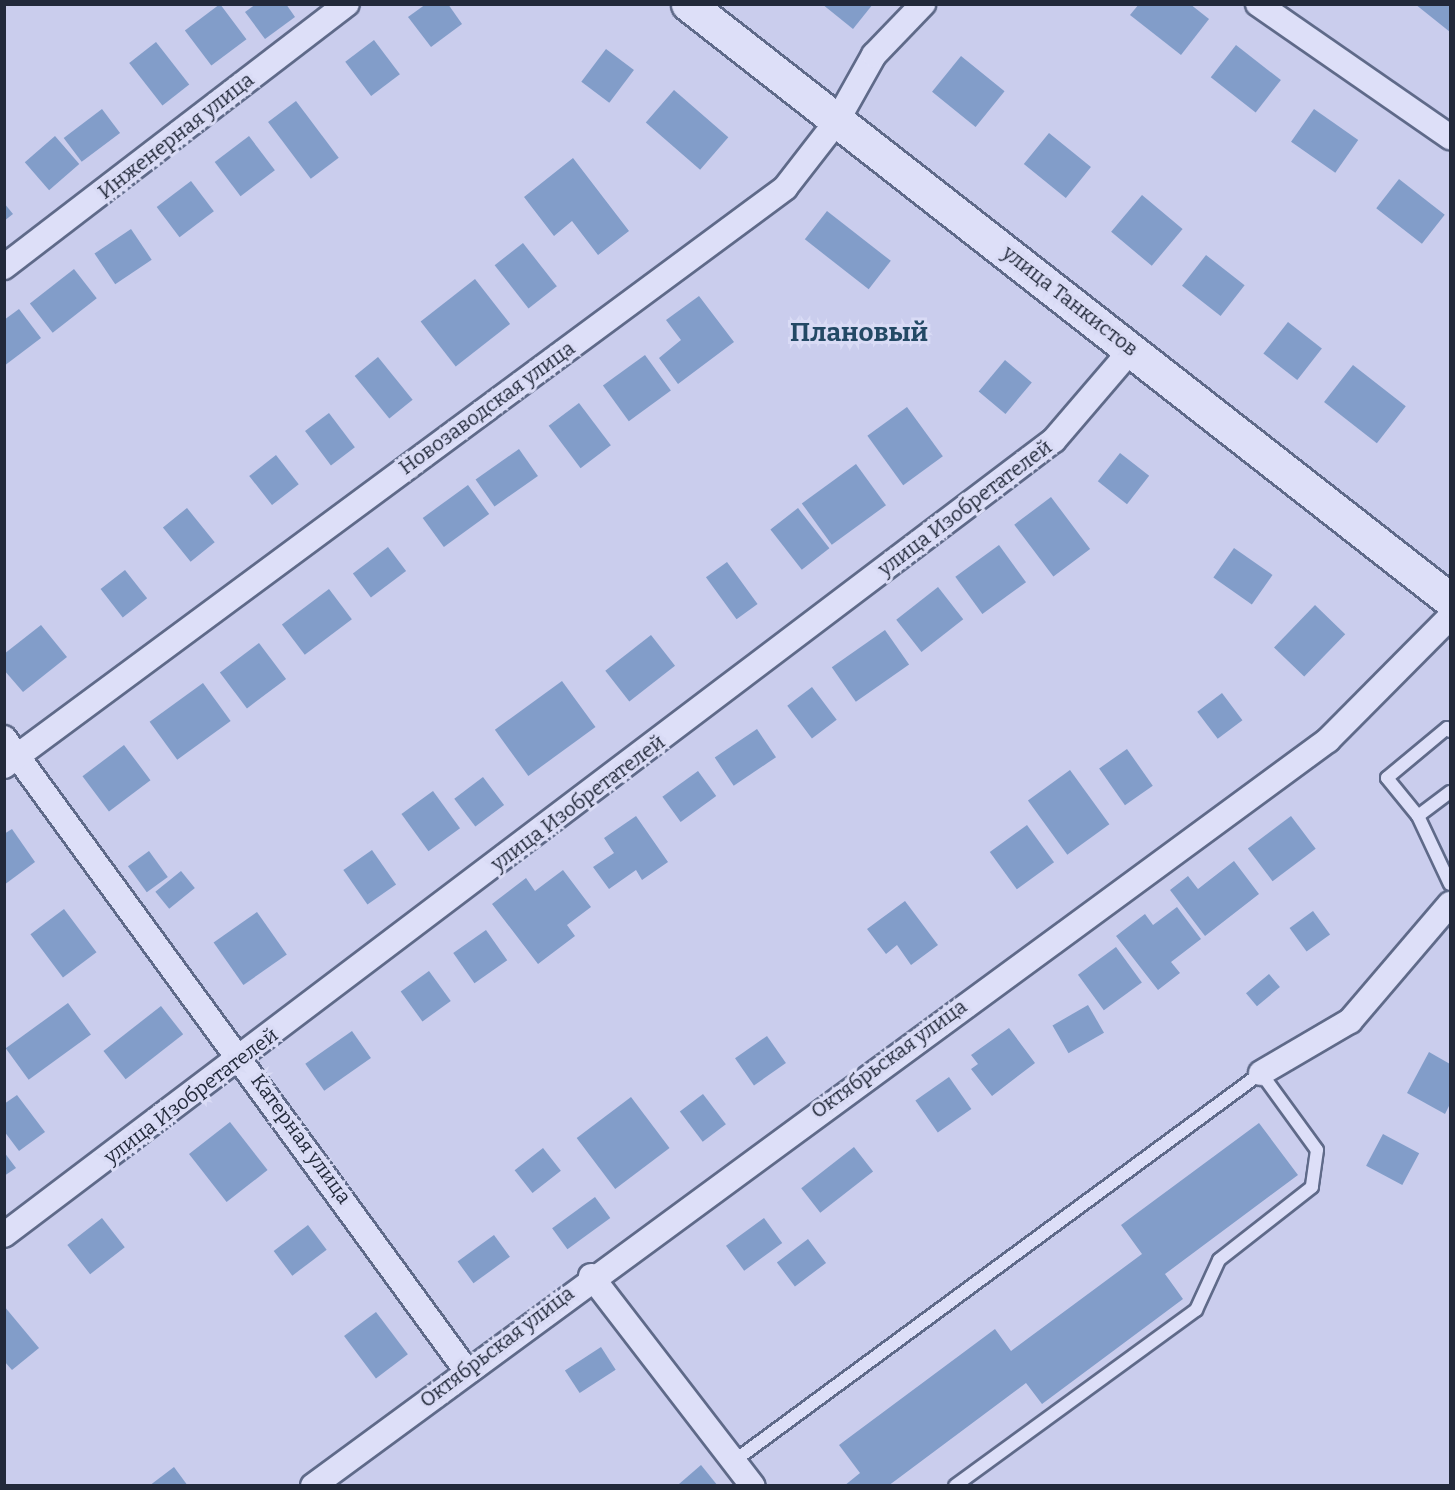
<!DOCTYPE html>
<meta charset="utf-8">
<style>
body{margin:0}
#map{position:relative;width:1455px;height:1490px;overflow:hidden;background:#cacded;font-family:Bitter,serif}
div>[style]{position:absolute}
.building>*{inset:0;background:#829dc9;transform-origin:0 0}
.roads{filter:drop-shadow(2px 0 #5f6a89) drop-shadow(-2px 0 #5f6a89) drop-shadow(0 2px #5f6a89) drop-shadow(0 -2px #5f6a89)}
.lane>*{height:12px;margin:-6px;padding:0 6px;transform-origin:6px;border-radius:6px;background:#dddff8}
.street>*{height:24px;margin:-12px;padding:0 12px;transform-origin:12px;border-radius:12px;background:#dddff8}
.secondary>*{height:33px;margin:-16.5px;padding:0 16.5px;transform-origin:16.5px;border-radius:16.5px;background:#dddff8}
span{translate:-50% -50%;white-space:nowrap;text-align:center;line-height:1.15;-webkit-text-stroke:6px #d9dbf5;paint-order:stroke}
.street-label{font-size:20px;color:#22293a}
.district-label{font-size:26px;color:#234965;font-weight:700}
.frame{position:absolute;inset:0;border:6px solid #22293a;pointer-events:none}
</style>
<div id="map">
<div class="building">
<i style="left:220px;top:4px;width:44px;height:44px;rotate:53deg"></i>
<i style="clip-path:polygon(256px 4px,286px 4px,295px 17px,265px 39px,245px 12px)"></i>
<i style="clip-path:polygon(426px 4px,448px 4px,462px 24px,431px 47px,408px 17px)"></i>
<i style="clip-path:polygon(822px 4px,873px 4px,853px 29px)"></i>
<i style="clip-path:polygon(1139px 4px,1190px 4px,1209px 19px,1181px 55px,1130px 15px)"></i>
<i style="clip-path:polygon(1415px 4px,1450px 4px,1450px 32px)"></i>
<i style="left:374px;top:40px;width:43px;height:36px;rotate:53deg"></i>
<i style="left:156px;top:42px;width:54px;height:34px;rotate:52deg"></i>
<i style="left:1236px;top:45px;width:57px;height:41px;rotate:38deg"></i>
<i style="left:606px;top:49px;width:35px;height:41px;rotate:37deg"></i>
<i style="left:961px;top:56px;width:56px;height:46px;rotate:39deg"></i>
<i style="left:674px;top:90px;width:72px;height:43px;rotate:41deg"></i>
<i style="left:296px;top:101px;width:71px;height:35px;rotate:53deg"></i>
<i style="left:102px;top:109px;width:30px;height:48px;rotate:53deg"></i>
<i style="left:1314px;top:109px;width:54px;height:40px;rotate:35deg"></i>
<i style="left:1049px;top:133px;width:54px;height:40px;rotate:39deg"></i>
<i style="left:55px;top:136px;width:37px;height:40px;rotate:49deg"></i>
<i style="left:249px;top:136px;width:43px;height:43px;rotate:53deg"></i>
<i style="clip-path:polygon(573px 158px,629px 231px,598px 255px,572px 221px,554px 236px,524px 197px)"></i>
<i style="left:1399px;top:179px;width:58px;height:37px;rotate:38deg"></i>
<i style="left:191px;top:181px;width:38px;height:43px;rotate:53deg"></i>
<i style="left:1142px;top:195px;width:53px;height:48px;rotate:40deg"></i>
<i style="clip-path:polygon(4px 203px,13px 214px,4px 221px)"></i>
<i style="left:827px;top:211px;width:81px;height:36px;rotate:38deg"></i>
<i style="left:131px;top:229px;width:37px;height:44px;rotate:56deg"></i>
<i style="left:523px;top:243px;width:55px;height:36px;rotate:52deg"></i>
<i style="left:1206px;top:255px;width:49px;height:39px;rotate:38deg"></i>
<i style="left:74px;top:269px;width:37px;height:56px;rotate:52deg"></i>
<i style="left:475px;top:279px;width:57px;height:69px;rotate:52deg"></i>
<i style="clip-path:polygon(699px 296px,734px 342px,678px 384px,659px 358px,681px 340px,666px 320px)"></i>
<i style="clip-path:polygon(19px 309px,41px 338px,4px 366px,4px 320px)"></i>
<i style="left:1288px;top:322px;width:43px;height:40px;rotate:38deg"></i>
<i style="left:645px;top:355px;width:44px;height:52px;rotate:54deg"></i>
<i style="left:378px;top:357px;width:55px;height:30px;rotate:51deg"></i>
<i style="left:1005px;top:360px;width:35px;height:41px;rotate:40deg"></i>
<i style="left:1353px;top:365px;width:67px;height:47px;rotate:38deg"></i>
<i style="left:579px;top:403px;width:53px;height:38px;rotate:53deg"></i>
<i style="left:907px;top:407px;width:61px;height:49px;rotate:54deg"></i>
<i style="left:329px;top:413px;width:43px;height:30px;rotate:53deg"></i>
<i style="left:519px;top:449px;width:33px;height:53px;rotate:55deg"></i>
<i style="left:1120px;top:453px;width:37px;height:36px;rotate:38deg"></i>
<i style="left:276px;top:455px;width:37px;height:34px;rotate:52deg"></i>
<i style="left:856px;top:464px;width:51px;height:67px;rotate:54deg"></i>
<i style="left:468px;top:485px;width:36px;height:56px;rotate:54deg"></i>
<i style="left:1051px;top:497px;width:65px;height:46px;rotate:53deg"></i>
<i style="left:187px;top:508px;width:44px;height:31px;rotate:51deg"></i>
<i style="left:798px;top:508px;width:51px;height:35px;rotate:52deg"></i>
<i style="left:999px;top:545px;width:46px;height:54px;rotate:54deg"></i>
<i style="left:388px;top:547px;width:30px;height:44px;rotate:53deg"></i>
<i style="left:1234px;top:548px;width:47px;height:36px;rotate:35deg"></i>
<i style="left:727px;top:562px;width:52px;height:26px;rotate:54deg"></i>
<i style="left:125px;top:570px;width:36px;height:31px;rotate:52deg"></i>
<i style="left:938px;top:587px;width:41px;height:53px;rotate:52deg"></i>
<i style="left:329px;top:589px;width:38px;height:59px;rotate:53deg"></i>
<i style="left:1315px;top:605px;width:42px;height:59px;rotate:44deg"></i>
<i style="clip-path:polygon(41px 625px,67px 657px,23px 692px,4px 670px,4px 654px)"></i>
<i style="left:885px;top:630px;width:42px;height:65px;rotate:55deg"></i>
<i style="left:651px;top:635px;width:39px;height:58px;rotate:52deg"></i>
<i style="left:259px;top:643px;width:45px;height:49px;rotate:53deg"></i>
<i style="left:562px;top:681px;width:57px;height:83px;rotate:54deg"></i>
<i style="left:203px;top:683px;width:47px;height:66px;rotate:54deg"></i>
<i style="left:812px;top:687px;width:41px;height:31px;rotate:53deg"></i>
<i style="left:1222px;top:693px;width:34px;height:31px;rotate:53deg"></i>
<i style="left:757px;top:729px;width:34px;height:51px;rotate:56deg"></i>
<i style="left:124px;top:745px;width:44px;height:52px;rotate:53deg"></i>
<i style="left:1127px;top:749px;width:45px;height:34px;rotate:55deg"></i>
<i style="left:1070px;top:770px;width:67px;height:52px;rotate:54deg"></i>
<i style="left:698px;top:771px;width:31px;height:44px;rotate:54deg"></i>
<i style="left:483px;top:777px;width:35px;height:36px;rotate:53deg"></i>
<i style="left:433px;top:791px;width:46px;height:39px;rotate:54deg"></i>
<i style="clip-path:polygon(636px 816px,668px 862px,642px 880px,636px 870px,609px 889px,593px 867px,614px 853px,604px 838px)"></i>
<i style="left:1291px;top:816px;width:41px;height:54px;rotate:53deg"></i>
<i style="left:1027px;top:825px;width:46px;height:46px;rotate:54deg"></i>
<i style="clip-path:polygon(12px 829px,35px 862px,4px 885px,4px 834px)"></i>
<i style="left:372px;top:850px;width:42px;height:35px;rotate:55deg"></i>
<i style="left:149px;top:851px;width:32px;height:26px;rotate:54deg"></i>
<i style="clip-path:polygon(1234px 861px,1259px 894px,1205px 936px,1170px 890px,1188px 876px,1198px 889px)"></i>
<i style="clip-path:polygon(563px 870px,591px 907px,567px 925px,575px 936px,538px 964px,492px 904px,526px 878px,535px 891px)"></i>
<i style="left:181px;top:871px;width:22px;height:33px;rotate:51deg"></i>
<i style="clip-path:polygon(905px 901px,938px 945px,911px 965px,897px 945px,886px 954px,867px 929px)"></i>
<i style="clip-path:polygon(1177px 907px,1201px 939px,1171px 962px,1180px 973px,1158px 990px,1116px 936px,1145px 914px,1153px 925px)"></i>
<i style="left:64px;top:909px;width:54px;height:42px;rotate:53deg"></i>
<i style="left:1313px;top:911px;width:29px;height:29px;rotate:54deg"></i>
<i style="left:257px;top:912px;width:52px;height:53px;rotate:55deg"></i>
<i style="left:486px;top:930px;width:37px;height:40px;rotate:55deg"></i>
<i style="left:1116px;top:947px;width:44px;height:47px;rotate:54deg"></i>
<i style="left:429px;top:971px;width:37px;height:35px;rotate:54deg"></i>
<i style="left:1269px;top:974px;width:17px;height:30px;rotate:50deg"></i>
<i style="left:68px;top:1003px;width:39px;height:77px;rotate:54deg"></i>
<i style="left:1088px;top:1005px;width:32px;height:41px;rotate:60deg"></i>
<i style="left:161px;top:1006px;width:36px;height:73px;rotate:52deg"></i>
<i style="clip-path:polygon(1009px 1028px,1035px 1063px,992px 1096px,971px 1069px,978px 1064px,971px 1055px)"></i>
<i style="left:352px;top:1031px;width:33px;height:57px;rotate:55deg"></i>
<i style="left:767px;top:1036px;width:33px;height:39px;rotate:55deg"></i>
<i style="clip-path:polygon(1429px 1052px,1450px 1064px,1450px 1104px,1445px 1114px,1407px 1093px)"></i>
<i style="left:949px;top:1077px;width:39px;height:41px;rotate:55deg"></i>
<i style="left:703px;top:1094px;width:38px;height:29px;rotate:53deg"></i>
<i style="clip-path:polygon(17px 1095px,45px 1132px,19px 1151px,4px 1131px,4px 1104px)"></i>
<i style="left:631px;top:1097px;width:64px;height:68px;rotate:53deg"></i>
<i style="left:230px;top:1122px;width:61px;height:52px;rotate:52deg"></i>
<i style="clip-path:polygon(1259px 1123px,1298px 1175px,1165px 1274px,1183px 1299px,1042px 1404px,1026px 1383px,888px 1486px,844px 1486px,860px 1473px,839px 1445px,995px 1329px,1011px 1351px,1142px 1254px,1121px 1225px)"></i>
<i style="left:1383px;top:1134px;width:41px;height:36px;rotate:28deg"></i>
<i style="left:854px;top:1147px;width:31px;height:67px;rotate:52deg"></i>
<i style="left:543px;top:1148px;width:29px;height:36px;rotate:52deg"></i>
<i style="clip-path:polygon(4px 1152px,16px 1168px,4px 1176px)"></i>
<i style="left:595px;top:1197px;width:26px;height:53px;rotate:54deg"></i>
<i style="left:102px;top:1218px;width:37px;height:44px;rotate:52deg"></i>
<i style="left:764px;top:1218px;width:31px;height:47px;rotate:54deg"></i>
<i style="left:308px;top:1225px;width:31px;height:43px;rotate:53deg"></i>
<i style="left:494px;top:1235px;width:27px;height:45px;rotate:54deg"></i>
<i style="left:808px;top:1239px;width:30px;height:39px;rotate:53deg"></i>
<i style="clip-path:polygon(4px 1306px,39px 1348px,12px 1370px,4px 1361px)"></i>
<i style="left:376px;top:1312px;width:53px;height:40px;rotate:53deg"></i>
<i style="left:601px;top:1347px;width:27px;height:43px;rotate:57deg"></i>
<i style="clip-path:polygon(701px 1465px,718px 1486px,680px 1486px,679px 1484px)"></i>
<i style="clip-path:polygon(174px 1467px,188px 1486px,149px 1486px)"></i>
</div>
<div class="roads">
<div class="lane">
<i style="left:1450px;top:731px;width:4px;rotate:-135deg"></i>
<i style="left:1447px;top:728px;width:78px;rotate:140.2deg"></i>
<i style="left:1387px;top:778px;width:49px;rotate:50.8deg"></i>
<i style="left:1418px;top:816px;width:75px;rotate:64.8deg"></i>
<i style="left:1418px;top:816px;width:40px;rotate:-37deg"></i>
<i style="left:734px;top:1461px;width:654px;rotate:-36.36deg"></i>
<i style="left:1261px;top:1073px;width:95px;rotate:54deg"></i>
<i style="left:1317px;top:1150px;width:37px;rotate:98deg"></i>
<i style="left:1312px;top:1187px;width:118px;rotate:141.9deg"></i>
<i style="left:1219px;top:1260px;width:55px;rotate:114.7deg"></i>
<i style="left:1196px;top:1310px;width:298px;rotate:143.9deg"></i>
</div>
<div class="street">
<i style="left:1258px;top:4px;width:234px;rotate:34.7deg"></i>
<i style="left:4px;top:267px;width:432px;rotate:-37.5deg"></i>
<i style="left:4px;top:738px;width:783px;rotate:53.83deg"></i>
<i style="left:4px;top:766px;width:972px;rotate:-36.5deg"></i>
<i style="left:785px;top:188px;width:85px;rotate:-52.2deg"></i>
<i style="left:837px;top:121px;width:76px;rotate:-60.7deg"></i>
<i style="left:874px;top:55px;width:71px;rotate:-46.1deg"></i>
<i style="left:1261px;top:1073px;width:103px;rotate:-30.3deg"></i>
<i style="left:1350px;top:1021px;width:154px;rotate:-49.5deg"></i>
<i style="left:4px;top:1235px;width:1317px;rotate:-37.13deg"></i>
<i style="left:1054px;top:440px;width:120px;rotate:-49.4deg"></i>
<i style="left:591px;top:1276px;width:265px;rotate:52.4deg"></i>
<i style="left:313px;top:1486px;width:1260px;rotate:-36.31deg"></i>
<i style="left:1328px;top:740px;width:173px;rotate:-45.2deg"></i>
</div>
<div class="secondary">
<i style="left:688px;top:4px;width:967px;rotate:38.03deg"></i>
</div>
</div>
<div class="street-label">
<span style="left:176px;top:136px;rotate:-38deg">Инженерная улица</span>
<span style="left:1070px;top:301px;rotate:38deg">улица Танкистов</span>
<span style="left:487px;top:408px;rotate:-36deg">Новозаводская улица</span>
<span style="left:965px;top:508px;rotate:-37deg">улица Изобретателей</span>
<span style="left:578px;top:803px;rotate:-37deg">улица Изобретателей</span>
<span style="left:889px;top:1059px;rotate:-36deg">Октябрьская улица</span>
<span style="left:191px;top:1096px;rotate:-37deg">улица Изобретателей</span>
<span style="left:301px;top:1139px;rotate:54deg">Катерная улица</span>
<span style="left:497px;top:1347px;rotate:-37deg">Октябрьская улица</span>
</div>
<div class="district-label">
<span style="left:859px;top:333px">Плановый</span>
</div>
<div class="frame"></div>
</div>
